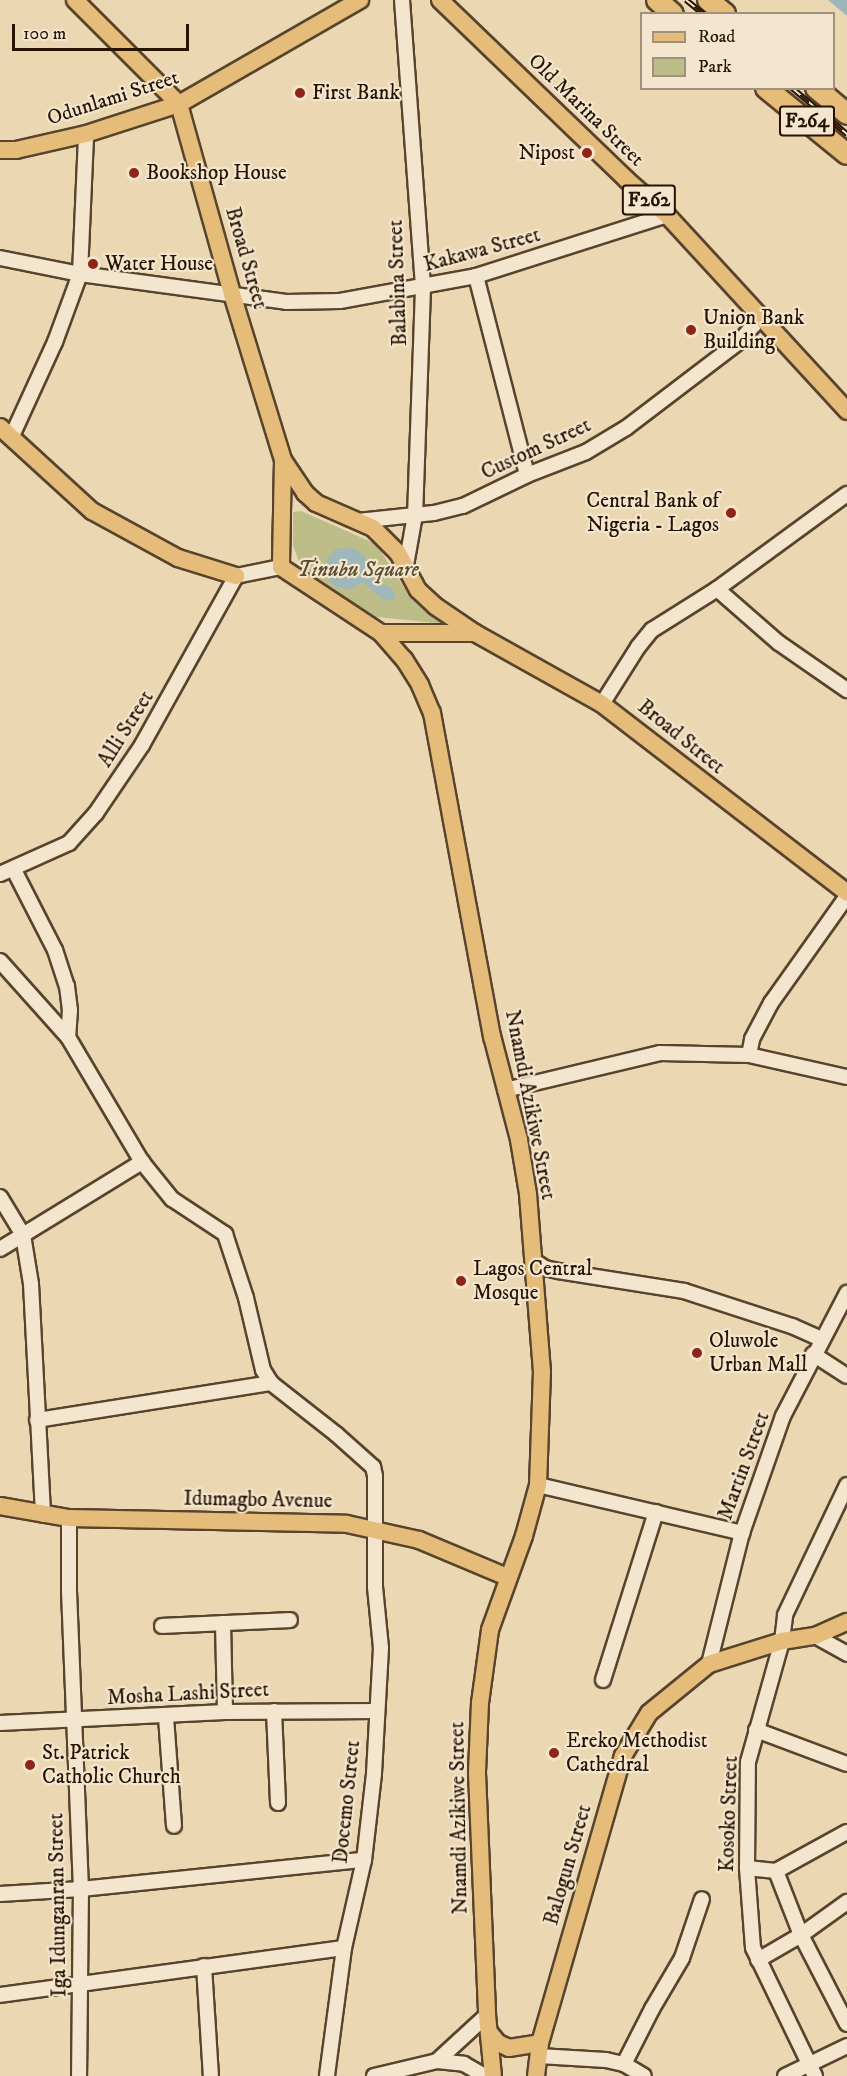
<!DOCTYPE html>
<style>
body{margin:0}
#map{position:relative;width:847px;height:2076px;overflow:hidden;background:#ecd7b3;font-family:"IM FELL DW Pica",serif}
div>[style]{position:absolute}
.green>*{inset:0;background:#bdbd89}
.water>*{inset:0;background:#9eb7b8}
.roads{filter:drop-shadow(2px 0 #58442d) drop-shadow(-2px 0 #58442d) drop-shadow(0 2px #58442d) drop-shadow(0 -2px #58442d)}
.minor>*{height:14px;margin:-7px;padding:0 7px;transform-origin:7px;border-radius:7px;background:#f3e5ce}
.major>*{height:16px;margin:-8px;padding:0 8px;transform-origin:8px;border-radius:8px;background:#e6bc7a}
.highway>*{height:20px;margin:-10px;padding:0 10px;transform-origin:10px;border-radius:10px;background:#e6bc7a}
.rail>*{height:6px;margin-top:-3px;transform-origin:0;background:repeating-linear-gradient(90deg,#f3e5ce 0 11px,#261300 0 22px);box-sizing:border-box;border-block:2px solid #261300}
.dots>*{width:16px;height:16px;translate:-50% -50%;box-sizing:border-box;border:3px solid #f3e5ce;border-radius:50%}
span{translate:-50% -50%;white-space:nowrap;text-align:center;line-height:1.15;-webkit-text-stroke:4.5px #f3e5ce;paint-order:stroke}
.shield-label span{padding:2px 4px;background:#f3e5ce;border:2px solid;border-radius:4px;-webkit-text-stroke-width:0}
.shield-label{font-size:20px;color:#261300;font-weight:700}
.poi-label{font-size:21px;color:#261300}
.left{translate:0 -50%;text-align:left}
.right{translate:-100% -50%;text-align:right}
.street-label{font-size:21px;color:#261300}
.park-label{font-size:21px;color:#5b4e30;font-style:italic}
.legend{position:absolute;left:640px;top:12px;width:195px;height:78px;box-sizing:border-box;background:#f3e5ce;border:2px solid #a1917c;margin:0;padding:8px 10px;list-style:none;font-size:18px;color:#261300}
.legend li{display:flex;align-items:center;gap:12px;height:30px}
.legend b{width:30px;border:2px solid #a1917c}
.scale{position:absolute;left:12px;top:24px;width:177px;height:27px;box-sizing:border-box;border:3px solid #261300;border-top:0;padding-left:8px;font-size:18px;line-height:21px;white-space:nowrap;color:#261300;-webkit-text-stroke:4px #f3e5ce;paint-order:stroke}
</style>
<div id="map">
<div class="green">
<i style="clip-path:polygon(301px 511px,376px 544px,409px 595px,446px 624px,376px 617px,302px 570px,293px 545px,293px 512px)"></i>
</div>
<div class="water">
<i style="clip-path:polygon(828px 0,847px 0,847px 16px)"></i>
<i style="clip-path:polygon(351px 547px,364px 555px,367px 563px,367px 575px,391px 588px,396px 598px,394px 600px,382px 599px,363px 582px,354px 588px,346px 589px,336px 587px,330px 582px,326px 575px,327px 559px,336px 549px)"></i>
</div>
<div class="roads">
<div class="minor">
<i style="left:402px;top:0;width:289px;rotate:85.8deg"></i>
<i style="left:423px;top:288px;width:227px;rotate:92deg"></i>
<i style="left:415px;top:515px;width:51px;rotate:100.2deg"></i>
<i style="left:0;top:258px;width:82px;rotate:11.3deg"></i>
<i style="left:80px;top:274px;width:208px;rotate:7.7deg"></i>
<i style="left:286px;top:302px;width:54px;rotate:-1.1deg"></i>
<i style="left:340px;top:301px;width:138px;rotate:-10.4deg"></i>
<i style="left:476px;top:276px;width:201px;rotate:-17.7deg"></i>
<i style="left:476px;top:276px;width:205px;rotate:75.6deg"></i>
<i style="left:11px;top:438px;width:106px;rotate:-65.4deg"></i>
<i style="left:55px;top:342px;width:72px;rotate:-69.8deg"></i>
<i style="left:80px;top:274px;width:140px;rotate:-87.5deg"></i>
<i style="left:358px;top:521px;width:76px;rotate:-6deg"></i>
<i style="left:434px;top:513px;width:30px;rotate:-14deg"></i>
<i style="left:463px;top:506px;width:71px;rotate:-25.8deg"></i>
<i style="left:527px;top:475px;width:63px;rotate:-21.3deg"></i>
<i style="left:586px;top:452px;width:47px;rotate:-31deg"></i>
<i style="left:626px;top:428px;width:142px;rotate:-37.3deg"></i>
<i style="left:739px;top:342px;width:23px;rotate:-49deg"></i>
<i style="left:754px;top:325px;width:13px;rotate:-81deg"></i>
<i style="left:717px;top:589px;width:82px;rotate:41.1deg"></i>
<i style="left:779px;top:643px;width:83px;rotate:34.7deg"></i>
<i style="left:602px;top:704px;width:67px;rotate:-57.7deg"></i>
<i style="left:638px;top:647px;width:22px;rotate:-51deg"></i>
<i style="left:652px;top:630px;width:77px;rotate:-32.2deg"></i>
<i style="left:717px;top:589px;width:161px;rotate:-36.2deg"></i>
<i style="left:14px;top:870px;width:90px;rotate:62.9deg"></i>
<i style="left:55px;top:950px;width:38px;rotate:72deg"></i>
<i style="left:67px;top:986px;width:24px;rotate:83deg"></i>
<i style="left:70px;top:1010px;width:27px;rotate:94deg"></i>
<i style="left:0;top:874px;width:76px;rotate:-24.2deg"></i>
<i style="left:69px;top:843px;width:40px;rotate:-48deg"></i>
<i style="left:96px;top:813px;width:82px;rotate:-55.9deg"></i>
<i style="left:142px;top:745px;width:193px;rotate:-60.9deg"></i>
<i style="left:236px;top:576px;width:46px;rotate:-11.3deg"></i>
<i style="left:0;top:961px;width:102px;rotate:48.2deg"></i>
<i style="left:68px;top:1037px;width:145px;rotate:59.4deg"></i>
<i style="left:142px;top:1162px;width:48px;rotate:51deg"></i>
<i style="left:172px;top:1199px;width:64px;rotate:33.4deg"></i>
<i style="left:225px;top:1234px;width:67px;rotate:71.8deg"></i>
<i style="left:246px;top:1298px;width:74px;rotate:76.7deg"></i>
<i style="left:263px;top:1370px;width:15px;rotate:58deg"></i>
<i style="left:271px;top:1383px;width:83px;rotate:38.1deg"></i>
<i style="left:336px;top:1434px;width:50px;rotate:41.7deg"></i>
<i style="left:373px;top:1467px;width:9px;rotate:77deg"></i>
<i style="left:375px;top:1476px;width:111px;rotate:90deg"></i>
<i style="left:375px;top:1587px;width:61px;rotate:84.4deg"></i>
<i style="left:381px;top:1648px;width:126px;rotate:93.2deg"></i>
<i style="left:374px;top:1774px;width:87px;rotate:96.6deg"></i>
<i style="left:364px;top:1860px;width:90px;rotate:102.8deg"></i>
<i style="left:344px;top:1948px;width:129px;rotate:97.6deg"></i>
<i style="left:749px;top:1055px;width:16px;rotate:-79deg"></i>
<i style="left:752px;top:1039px;width:41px;rotate:-62.2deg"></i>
<i style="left:771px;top:1003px;width:131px;rotate:-54.6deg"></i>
<i style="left:505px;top:1090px;width:159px;rotate:-13.4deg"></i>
<i style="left:660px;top:1053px;width:89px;rotate:1.3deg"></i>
<i style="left:749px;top:1055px;width:100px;rotate:12.7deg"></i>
<i style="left:0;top:1197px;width:44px;rotate:58.8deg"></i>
<i style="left:23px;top:1235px;width:50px;rotate:80.7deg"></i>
<i style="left:31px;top:1284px;width:231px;rotate:87deg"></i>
<i style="left:0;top:1249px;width:167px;rotate:-31.5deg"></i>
<i style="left:533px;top:1260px;width:14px;rotate:34deg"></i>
<i style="left:545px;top:1268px;width:13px;rotate:13deg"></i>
<i style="left:558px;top:1271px;width:128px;rotate:9deg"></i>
<i style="left:684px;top:1291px;width:114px;rotate:18deg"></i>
<i style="left:792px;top:1326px;width:32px;rotate:24deg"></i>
<i style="left:813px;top:1354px;width:40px;rotate:32.9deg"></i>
<i style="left:37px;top:1420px;width:237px;rotate:-9deg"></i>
<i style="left:538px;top:1485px;width:210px;rotate:13.2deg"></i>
<i style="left:69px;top:1518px;width:73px;rotate:90deg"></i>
<i style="left:69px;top:1591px;width:298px;rotate:87.7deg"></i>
<i style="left:81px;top:1889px;width:187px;rotate:90.6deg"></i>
<i style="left:223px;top:1623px;width:89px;rotate:88.7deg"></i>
<i style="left:162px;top:1626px;width:128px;rotate:-2.7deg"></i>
<i style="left:815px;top:1636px;width:37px;rotate:29deg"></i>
<i style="left:709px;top:1664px;width:135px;rotate:-75.9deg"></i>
<i style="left:742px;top:1533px;width:124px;rotate:-70.7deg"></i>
<i style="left:783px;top:1416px;width:139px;rotate:-62.5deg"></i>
<i style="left:603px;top:1680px;width:176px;rotate:-72.5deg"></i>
<i style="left:274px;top:1711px;width:92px;rotate:87.5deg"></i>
<i style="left:166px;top:1717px;width:109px;rotate:85.8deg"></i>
<i style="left:0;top:1723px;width:225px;rotate:-2.8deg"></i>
<i style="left:225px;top:1712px;width:152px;rotate:-0.4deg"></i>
<i style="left:756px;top:1730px;width:97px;rotate:20.5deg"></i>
<i style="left:747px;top:1868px;width:29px;rotate:6deg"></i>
<i style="left:776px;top:1871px;width:81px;rotate:-28.8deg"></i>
<i style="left:776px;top:1871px;width:69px;rotate:68.7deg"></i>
<i style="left:801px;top:1935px;width:100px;rotate:62.7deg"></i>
<i style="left:0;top:1894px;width:81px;rotate:-3.5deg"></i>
<i style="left:81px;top:1889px;width:284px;rotate:-5.9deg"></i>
<i style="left:758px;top:1960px;width:50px;rotate:-30.2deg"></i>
<i style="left:801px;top:1935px;width:57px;rotate:-35.7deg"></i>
<i style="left:204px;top:1966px;width:110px;rotate:86.4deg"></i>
<i style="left:0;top:1995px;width:347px;rotate:-7.8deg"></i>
<i style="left:539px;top:2056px;width:67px;rotate:3.4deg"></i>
<i style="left:606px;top:2060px;width:18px;rotate:13deg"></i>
<i style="left:624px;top:2064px;width:23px;rotate:31deg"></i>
<i style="left:437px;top:2061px;width:27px;rotate:6deg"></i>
<i style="left:464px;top:2064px;width:24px;rotate:30deg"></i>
<i style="left:624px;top:2064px;width:62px;rotate:-63deg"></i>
<i style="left:652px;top:2009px;width:59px;rotate:-59.5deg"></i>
<i style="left:682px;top:1958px;width:62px;rotate:-71.3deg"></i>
<i style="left:374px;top:2076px;width:65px;rotate:-13.4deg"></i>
<i style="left:437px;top:2061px;width:68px;rotate:-42.6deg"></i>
<i style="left:785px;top:2076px;width:69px;rotate:-25.8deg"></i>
<i style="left:815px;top:2076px;width:142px;rotate:-115.8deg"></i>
<i style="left:753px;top:1948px;width:80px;rotate:-94.3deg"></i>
<i style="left:747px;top:1868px;width:106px;rotate:-89.5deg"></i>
<i style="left:748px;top:1762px;width:126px;rotate:-74.3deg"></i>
<i style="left:782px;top:1641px;width:26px;rotate:-83deg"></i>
<i style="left:785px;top:1615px;width:144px;rotate:-64.5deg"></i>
</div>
<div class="major">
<i style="left:75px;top:0;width:147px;rotate:45deg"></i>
<i style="left:179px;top:104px;width:197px;rotate:74.4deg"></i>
<i style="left:232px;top:294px;width:174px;rotate:72.9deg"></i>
<i style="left:283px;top:460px;width:40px;rotate:56deg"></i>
<i style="left:305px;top:493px;width:15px;rotate:42deg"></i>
<i style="left:316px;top:503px;width:62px;rotate:23.7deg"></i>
<i style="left:373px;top:528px;width:35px;rotate:45deg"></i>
<i style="left:398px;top:553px;width:42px;rotate:61.6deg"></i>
<i style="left:418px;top:590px;width:23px;rotate:43deg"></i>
<i style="left:435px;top:606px;width:48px;rotate:34deg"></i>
<i style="left:475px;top:633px;width:145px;rotate:29.2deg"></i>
<i style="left:602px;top:704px;width:309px;rotate:37.6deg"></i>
<i style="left:440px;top:0;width:260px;rotate:43.9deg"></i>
<i style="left:627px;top:180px;width:53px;rotate:41.2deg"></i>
<i style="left:667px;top:215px;width:266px;rotate:47.4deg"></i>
<i style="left:0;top:150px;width:16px"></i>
<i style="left:16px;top:150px;width:72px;rotate:-12.9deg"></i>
<i style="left:86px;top:134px;width:98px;rotate:-17.9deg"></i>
<i style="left:179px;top:104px;width:209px;rotate:-29.9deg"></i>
<i style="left:0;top:427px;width:125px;rotate:42.4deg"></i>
<i style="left:92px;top:511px;width:98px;rotate:28.7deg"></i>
<i style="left:178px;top:558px;width:61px;rotate:17.2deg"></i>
<i style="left:283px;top:460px;width:107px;rotate:91.1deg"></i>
<i style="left:281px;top:567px;width:120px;rotate:33.4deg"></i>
<i style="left:381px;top:633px;width:35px;rotate:49deg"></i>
<i style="left:404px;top:659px;width:31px;rotate:58deg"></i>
<i style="left:420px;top:685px;width:30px;rotate:67deg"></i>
<i style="left:432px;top:713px;width:329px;rotate:79.5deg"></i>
<i style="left:492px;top:1036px;width:107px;rotate:75.4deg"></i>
<i style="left:519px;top:1140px;width:55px;rotate:80.5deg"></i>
<i style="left:528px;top:1194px;width:178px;rotate:85.5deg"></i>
<i style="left:542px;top:1371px;width:114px;rotate:92deg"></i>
<i style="left:538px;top:1485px;width:53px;rotate:105.4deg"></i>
<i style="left:524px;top:1536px;width:100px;rotate:109.9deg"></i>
<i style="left:490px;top:1630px;width:74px;rotate:97.8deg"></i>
<i style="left:480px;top:1703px;width:70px;rotate:92.5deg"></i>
<i style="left:477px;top:1773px;width:242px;rotate:87.6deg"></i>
<i style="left:487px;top:2015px;width:61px;rotate:84.4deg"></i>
<i style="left:381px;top:633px;width:94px"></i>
<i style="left:0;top:1506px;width:70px;rotate:9.9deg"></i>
<i style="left:69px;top:1518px;width:278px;rotate:1.2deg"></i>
<i style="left:347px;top:1524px;width:74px;rotate:12.5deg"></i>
<i style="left:419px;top:1540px;width:95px;rotate:22.8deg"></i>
<i style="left:489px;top:2032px;width:14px;rotate:51deg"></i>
<i style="left:498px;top:2043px;width:12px;rotate:24deg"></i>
<i style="left:509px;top:2048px;width:31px;rotate:-9deg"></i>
<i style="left:536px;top:2076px;width:33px;rotate:-83deg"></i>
<i style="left:540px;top:2043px;width:299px;rotate:-73.9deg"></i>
<i style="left:623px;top:1756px;width:50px;rotate:-58.8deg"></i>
<i style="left:649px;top:1713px;width:77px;rotate:-39.2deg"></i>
<i style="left:709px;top:1664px;width:77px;rotate:-17.5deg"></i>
<i style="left:782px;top:1641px;width:33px;rotate:-9deg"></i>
<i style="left:815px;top:1636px;width:35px;rotate:-24deg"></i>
</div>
<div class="highway">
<i style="left:657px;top:0;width:21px;rotate:41deg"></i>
<i style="left:708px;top:0;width:22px;rotate:39deg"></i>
<i style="left:766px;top:88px;width:104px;rotate:39.2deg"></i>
<i style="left:816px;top:88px;width:40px;rotate:40deg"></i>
</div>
</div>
<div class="rail">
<i style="left:686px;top:0;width:22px;rotate:39deg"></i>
<i style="left:792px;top:88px;width:72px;rotate:39.9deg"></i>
</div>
<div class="dots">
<i style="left:300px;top:93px;background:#8f2418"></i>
<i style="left:587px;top:153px;background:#8f2418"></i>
<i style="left:134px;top:173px;background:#8f2418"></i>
<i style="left:93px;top:264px;background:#8f2418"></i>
<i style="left:691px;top:330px;background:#8f2418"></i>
<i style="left:731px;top:513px;background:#8f2418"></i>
<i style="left:461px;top:1281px;background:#8f2418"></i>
<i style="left:697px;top:1353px;background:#8f2418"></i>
<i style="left:554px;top:1753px;background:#8f2418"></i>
<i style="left:30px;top:1765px;background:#8f2418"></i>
</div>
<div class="shield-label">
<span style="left:807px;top:121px">F264</span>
<span style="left:649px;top:200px">F262</span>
</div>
<div class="poi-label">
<span class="left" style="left:312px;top:93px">First Bank</span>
<span class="right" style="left:575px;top:153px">Nipost</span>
<span class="left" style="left:146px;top:173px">Bookshop House</span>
<span class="left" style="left:105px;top:264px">Water House</span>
<span class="left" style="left:703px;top:330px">Union Bank<br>Building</span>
<span class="right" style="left:719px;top:513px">Central Bank of<br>Nigeria - Lagos</span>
<span class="left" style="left:473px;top:1281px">Lagos Central<br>Mosque</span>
<span class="left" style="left:709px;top:1353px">Oluwole<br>Urban Mall</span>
<span class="left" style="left:566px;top:1753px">Ereko Methodist<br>Cathedral</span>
<span class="left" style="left:42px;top:1765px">St. Patrick<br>Catholic Church</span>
</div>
<div class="street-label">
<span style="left:113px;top:98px;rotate:-18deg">Odunlami Street</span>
<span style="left:586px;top:110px;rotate:44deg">Old Marina Street</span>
<span style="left:482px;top:250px;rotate:-15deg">Kakawa Street</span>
<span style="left:246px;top:258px;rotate:74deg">Broad Street</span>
<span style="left:398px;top:283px;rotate:-92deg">Balabina Street</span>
<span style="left:536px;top:449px;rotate:-25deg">Custom Street</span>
<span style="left:126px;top:729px;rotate:-58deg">Alli Street</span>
<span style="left:681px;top:737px;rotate:39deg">Broad Street</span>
<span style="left:530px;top:1105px;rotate:79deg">Nnamdi Azikiwe Street</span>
<span style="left:744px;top:1466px;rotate:-70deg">Martin Street</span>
<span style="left:258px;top:1500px;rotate:1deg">Idumagbo Avenue</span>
<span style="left:188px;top:1694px;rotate:-3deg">Mosha Lashi Street</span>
<span style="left:347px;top:1802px;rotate:-84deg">Docemo Street</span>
<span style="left:729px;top:1814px;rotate:-88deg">Kosoko Street</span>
<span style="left:459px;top:1818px;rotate:-91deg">Nnamdi Azikiwe Street</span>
<span style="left:568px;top:1865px;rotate:-74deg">Balogun Street</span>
<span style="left:58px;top:1905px;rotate:-91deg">Iga Idunganran Street</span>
</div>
<div class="park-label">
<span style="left:358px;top:570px">Tinubu Square</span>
</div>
<ul class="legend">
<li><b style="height:8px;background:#e6bc7a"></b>Road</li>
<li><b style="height:16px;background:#bdbd89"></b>Park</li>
</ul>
<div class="scale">100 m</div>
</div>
